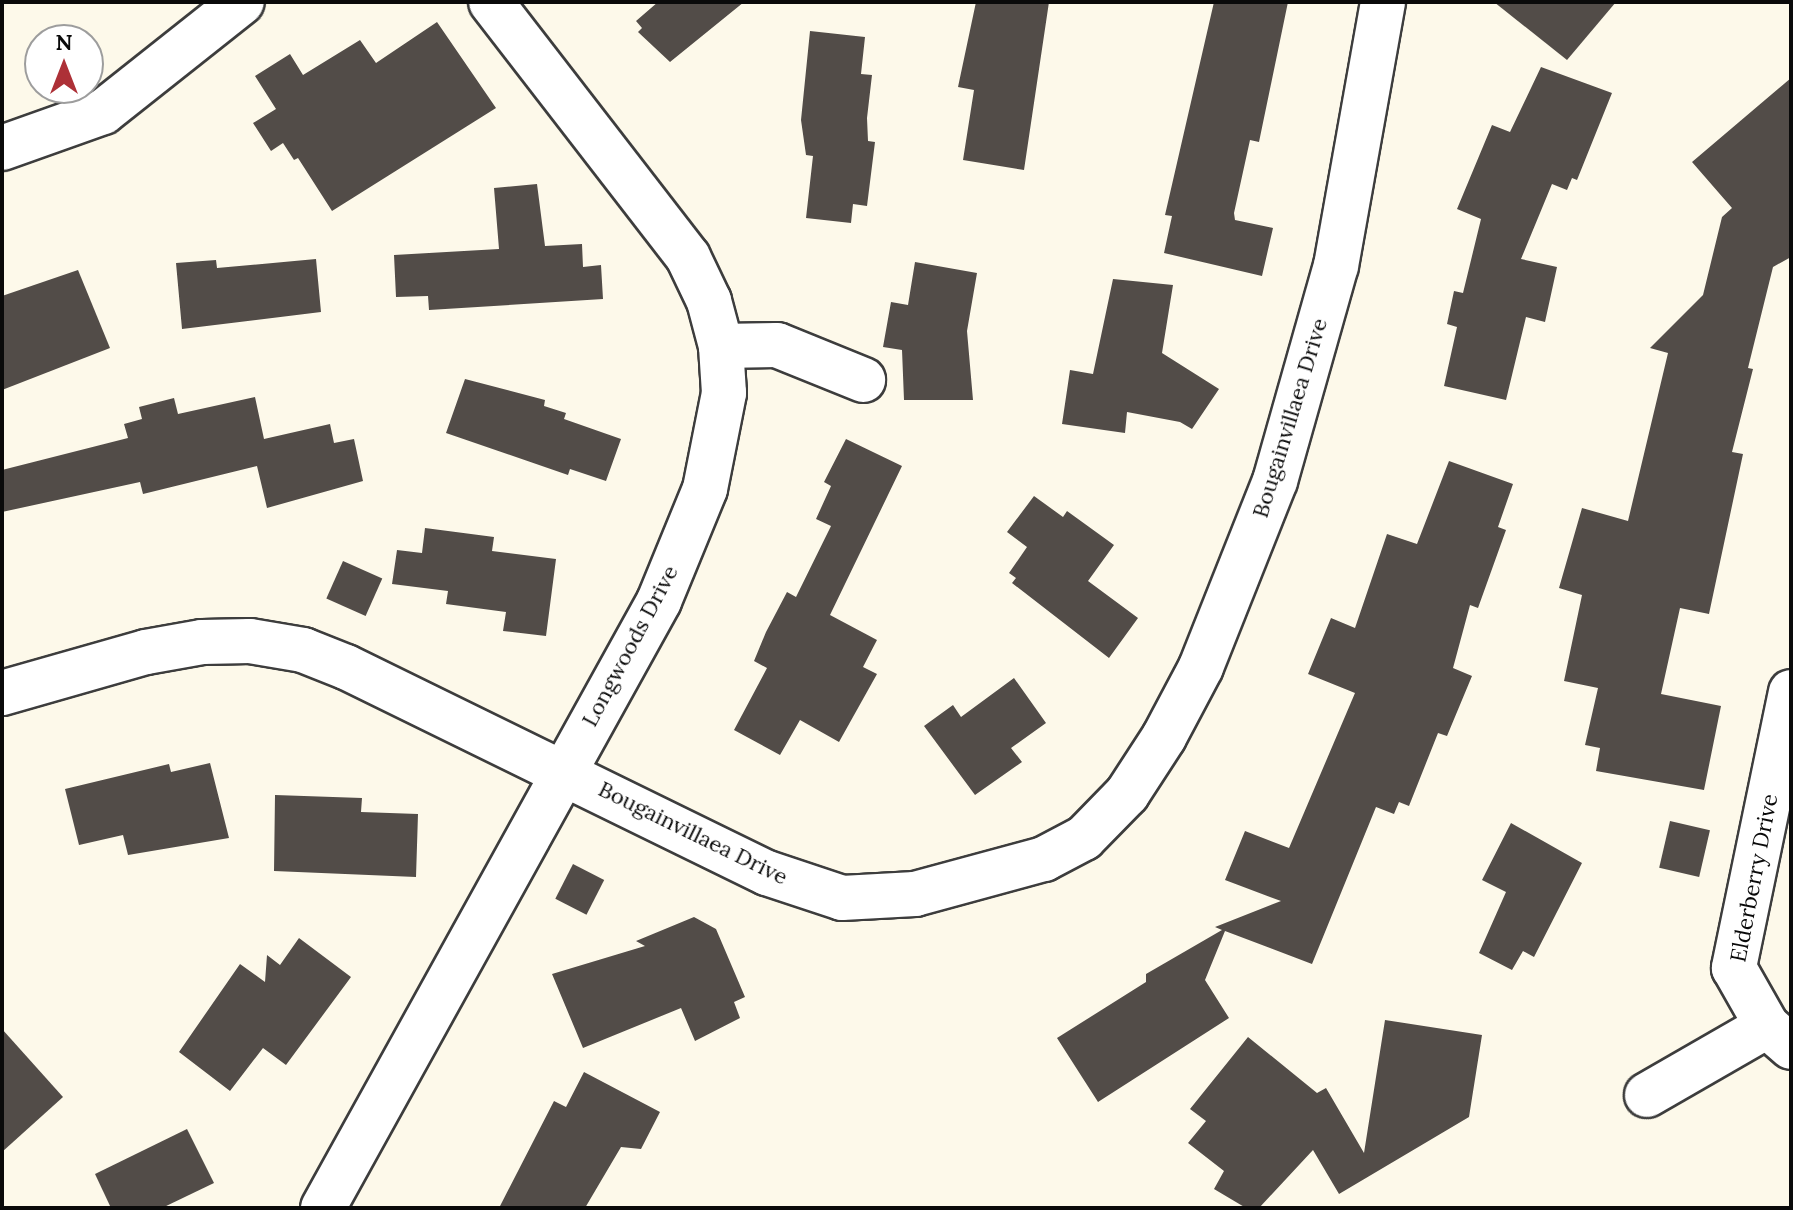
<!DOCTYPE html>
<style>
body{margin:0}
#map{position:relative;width:1793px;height:1210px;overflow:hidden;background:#fdf9ea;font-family:Lora,serif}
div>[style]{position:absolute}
.building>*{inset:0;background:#524c48;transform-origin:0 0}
.roads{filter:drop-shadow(2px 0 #3d3d3d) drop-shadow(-2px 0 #3d3d3d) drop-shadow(0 2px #3d3d3d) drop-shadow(0 -2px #3d3d3d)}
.minor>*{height:44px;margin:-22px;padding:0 22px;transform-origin:22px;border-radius:22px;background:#fff}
span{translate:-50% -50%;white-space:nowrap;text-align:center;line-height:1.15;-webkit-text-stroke:8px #fff;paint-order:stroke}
.street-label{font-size:22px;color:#0a0a0a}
.frame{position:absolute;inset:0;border:4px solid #0a0a0a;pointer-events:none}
.north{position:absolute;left:24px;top:24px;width:80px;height:80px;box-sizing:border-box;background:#fff;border:2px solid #9d9d9d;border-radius:50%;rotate:0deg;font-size:22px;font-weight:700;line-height:32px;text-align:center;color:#0a0a0a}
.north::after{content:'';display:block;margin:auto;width:28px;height:36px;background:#ad3037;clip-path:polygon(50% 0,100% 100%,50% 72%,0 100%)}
</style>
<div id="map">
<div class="building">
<i style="clip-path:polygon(658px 2px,744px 2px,670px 62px,638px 32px,642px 28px,636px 21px)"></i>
<i style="clip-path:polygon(976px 2px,1049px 2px,1024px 170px,963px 160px,974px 90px,958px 87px)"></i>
<i style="clip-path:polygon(1214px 2px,1288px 2px,1259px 142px,1250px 140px,1234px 213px,1235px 220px,1273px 228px,1262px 276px,1164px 253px,1172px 216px,1165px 215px)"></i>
<i style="clip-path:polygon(1494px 2px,1616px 2px,1567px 60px)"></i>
<i style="clip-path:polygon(437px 22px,496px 108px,332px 211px,298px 158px,294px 160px,283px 143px,271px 151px,253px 123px,276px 109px,255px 76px,290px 54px,303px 75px,360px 40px,376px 63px)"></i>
<i style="clip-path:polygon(810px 31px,865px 37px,861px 74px,872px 75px,867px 118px,868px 141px,875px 142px,867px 206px,853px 204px,851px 223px,806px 218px,813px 156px,806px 155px,801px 120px)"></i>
<i style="clip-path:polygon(1541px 67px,1612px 93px,1577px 180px,1572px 178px,1567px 190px,1552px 184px,1521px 259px,1557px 267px,1545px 322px,1526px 317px,1506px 400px,1444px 386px,1457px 327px,1447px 324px,1454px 291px,1463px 293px,1481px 219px,1457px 209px,1492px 125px,1510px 132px)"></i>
<i style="clip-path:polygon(1791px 78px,1791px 257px,1773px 267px,1748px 368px,1753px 369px,1732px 452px,1743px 454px,1709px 614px,1680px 608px,1661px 694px,1721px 706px,1704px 790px,1596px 771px,1600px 748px,1585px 745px,1598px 688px,1564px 681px,1582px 595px,1559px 588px,1582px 508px,1628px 521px,1668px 353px,1650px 348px,1703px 295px,1722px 217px,1732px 208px,1692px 162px)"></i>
<i style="clip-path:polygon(537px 184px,545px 246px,582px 244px,583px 267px,601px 265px,603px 299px,429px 310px,428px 296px,396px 297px,394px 255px,499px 249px,494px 188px)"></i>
<i style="clip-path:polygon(316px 259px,321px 312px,182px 329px,176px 263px,216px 260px,217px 268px)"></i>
<i style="clip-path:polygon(915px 262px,977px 273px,967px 331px,973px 400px,904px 400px,902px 350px,883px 347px,891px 302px,908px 305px)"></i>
<i style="clip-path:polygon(78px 270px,110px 348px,2px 390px,2px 296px)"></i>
<i style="clip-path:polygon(1113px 279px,1173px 285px,1162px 353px,1219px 389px,1192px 429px,1180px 422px,1127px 412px,1125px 433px,1062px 424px,1070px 370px,1093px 374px)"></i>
<i style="clip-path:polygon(465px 379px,545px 400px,544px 406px,566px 413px,564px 419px,621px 439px,606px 481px,570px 469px,568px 475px,446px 433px)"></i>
<i style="clip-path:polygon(255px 397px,264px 439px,330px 424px,334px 443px,354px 439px,363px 481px,267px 508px,257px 466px,143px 494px,140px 482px,2px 512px,2px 470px,128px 438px,124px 424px,142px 419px,139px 407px,174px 398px,178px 414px)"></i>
<i style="clip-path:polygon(846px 439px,902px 466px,830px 615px,877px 640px,863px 667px,877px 674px,839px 742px,800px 720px,780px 755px,734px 730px,767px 668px,754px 661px,766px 632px,787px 592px,796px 597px,831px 526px,816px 519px,831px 486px,824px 482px)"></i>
<i style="clip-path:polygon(1449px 461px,1513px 484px,1498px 527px,1506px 530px,1478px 608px,1470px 605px,1453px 668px,1472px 676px,1447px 736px,1438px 733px,1409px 806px,1399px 802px,1394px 814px,1376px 807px,1312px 964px,1225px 931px,1205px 980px,1229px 1018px,1098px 1102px,1057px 1038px,1146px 982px,1146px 974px,1222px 930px,1215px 927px,1281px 901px,1225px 880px,1245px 831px,1289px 848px,1355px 693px,1308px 674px,1331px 618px,1355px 628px,1387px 534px,1417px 544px)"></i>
<i style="clip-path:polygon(1034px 496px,1063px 517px,1067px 511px,1114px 545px,1088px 581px,1138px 618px,1109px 658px,1012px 583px,1016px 578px,1009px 573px,1027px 547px,1007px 532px)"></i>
<i style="clip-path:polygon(425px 528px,494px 537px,492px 551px,556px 559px,546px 636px,503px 631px,506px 612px,446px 604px,448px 591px,392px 584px,397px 550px,422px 553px)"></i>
<i style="left:343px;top:561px;width:43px;height:41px;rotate:24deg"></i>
<i style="clip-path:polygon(1014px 678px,1046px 723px,1011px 748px,1022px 762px,975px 795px,924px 726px,953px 705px,961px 717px)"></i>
<i style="clip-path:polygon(210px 763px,229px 838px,128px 855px,123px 835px,79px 845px,65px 789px,169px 764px,171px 772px)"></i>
<i style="clip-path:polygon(275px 795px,362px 798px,361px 812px,418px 814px,416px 877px,274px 871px)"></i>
<i style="left:1670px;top:821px;width:41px;height:48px;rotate:13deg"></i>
<i style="clip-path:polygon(1511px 823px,1582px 863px,1534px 957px,1523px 951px,1512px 970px,1479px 953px,1506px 892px,1482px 880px)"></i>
<i style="left:573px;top:864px;width:35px;height:39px;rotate:27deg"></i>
<i style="clip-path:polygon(694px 917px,716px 929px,745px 997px,734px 1002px,740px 1018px,695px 1041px,681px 1008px,583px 1048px,552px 974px,645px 946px,636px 941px)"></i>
<i style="clip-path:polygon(299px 938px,351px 977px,286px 1065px,263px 1048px,230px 1091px,179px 1052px,240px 964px,265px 982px,267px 955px,280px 965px)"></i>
<i style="clip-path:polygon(1385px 1020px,1482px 1035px,1469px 1117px,1339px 1194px,1313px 1150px,1259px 1208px,1246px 1208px,1214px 1189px,1224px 1171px,1188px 1143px,1206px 1121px,1190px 1109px,1248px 1037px,1317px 1093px,1326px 1088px,1364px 1153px)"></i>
<i style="clip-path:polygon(2px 1029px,63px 1097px,2px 1152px)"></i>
<i style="clip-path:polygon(584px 1072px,660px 1112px,641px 1149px,621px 1147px,585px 1208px,499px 1208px,554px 1101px,566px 1107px)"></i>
<i style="clip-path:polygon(187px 1129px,214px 1183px,162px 1208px,111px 1208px,95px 1174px)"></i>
</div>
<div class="roads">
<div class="minor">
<i style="left:2px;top:148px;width:107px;rotate:-19.6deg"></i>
<i style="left:103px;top:112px;width:177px;rotate:-38.4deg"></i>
<i style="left:721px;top:346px;width:56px;rotate:-1deg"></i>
<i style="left:777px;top:345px;width:93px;rotate:22.1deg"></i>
<i style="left:1791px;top:692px;width:282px;rotate:101.7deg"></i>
<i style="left:1734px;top:968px;width:67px;rotate:60.4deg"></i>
<i style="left:1767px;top:1026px;width:32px;rotate:41deg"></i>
<i style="left:2px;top:693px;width:150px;rotate:-15.9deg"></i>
<i style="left:146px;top:652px;width:57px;rotate:-10.1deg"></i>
<i style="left:202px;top:642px;width:48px;rotate:-1.2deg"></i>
<i style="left:250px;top:641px;width:54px;rotate:9.6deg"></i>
<i style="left:303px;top:650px;width:46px;rotate:21.6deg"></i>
<i style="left:346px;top:667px;width:469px;rotate:26.1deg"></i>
<i style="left:767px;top:873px;width:79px;rotate:18.4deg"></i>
<i style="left:842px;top:898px;width:73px;rotate:-3.1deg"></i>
<i style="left:915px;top:894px;width:134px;rotate:-15.2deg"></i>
<i style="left:1044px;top:859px;width:45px;rotate:-27.7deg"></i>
<i style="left:1084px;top:838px;width:62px;rotate:-45.7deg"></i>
<i style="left:1127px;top:794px;width:68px;rotate:-57deg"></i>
<i style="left:1164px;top:737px;width:79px;rotate:-62.1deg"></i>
<i style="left:1201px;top:667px;width:200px;rotate:-68.3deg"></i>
<i style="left:1275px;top:481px;width:223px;rotate:-74.2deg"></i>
<i style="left:1336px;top:266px;width:268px;rotate:-79.9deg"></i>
<i style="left:1647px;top:1095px;width:138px;rotate:-29.9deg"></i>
<i style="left:323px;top:1208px;width:694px;rotate:-61.03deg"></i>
<i style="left:659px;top:601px;width:121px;rotate:-67.7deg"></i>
<i style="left:705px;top:489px;width:98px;rotate:-78.8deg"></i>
<i style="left:724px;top:393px;width:47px;rotate:-93.7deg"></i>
<i style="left:721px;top:346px;width:47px;rotate:-104.9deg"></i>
<i style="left:709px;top:301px;width:49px;rotate:-115.5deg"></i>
<i style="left:688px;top:257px;width:322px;rotate:-127.7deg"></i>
</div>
</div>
<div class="street-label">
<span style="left:1290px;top:418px;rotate:-73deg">Bougainvillaea Drive</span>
<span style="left:630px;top:646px;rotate:-62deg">Longwoods Drive</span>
<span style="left:693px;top:833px;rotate:26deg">Bougainvillaea Drive</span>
<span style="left:1754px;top:878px;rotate:-79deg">Elderberry Drive</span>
</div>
<div class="frame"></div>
<div class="north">N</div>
</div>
